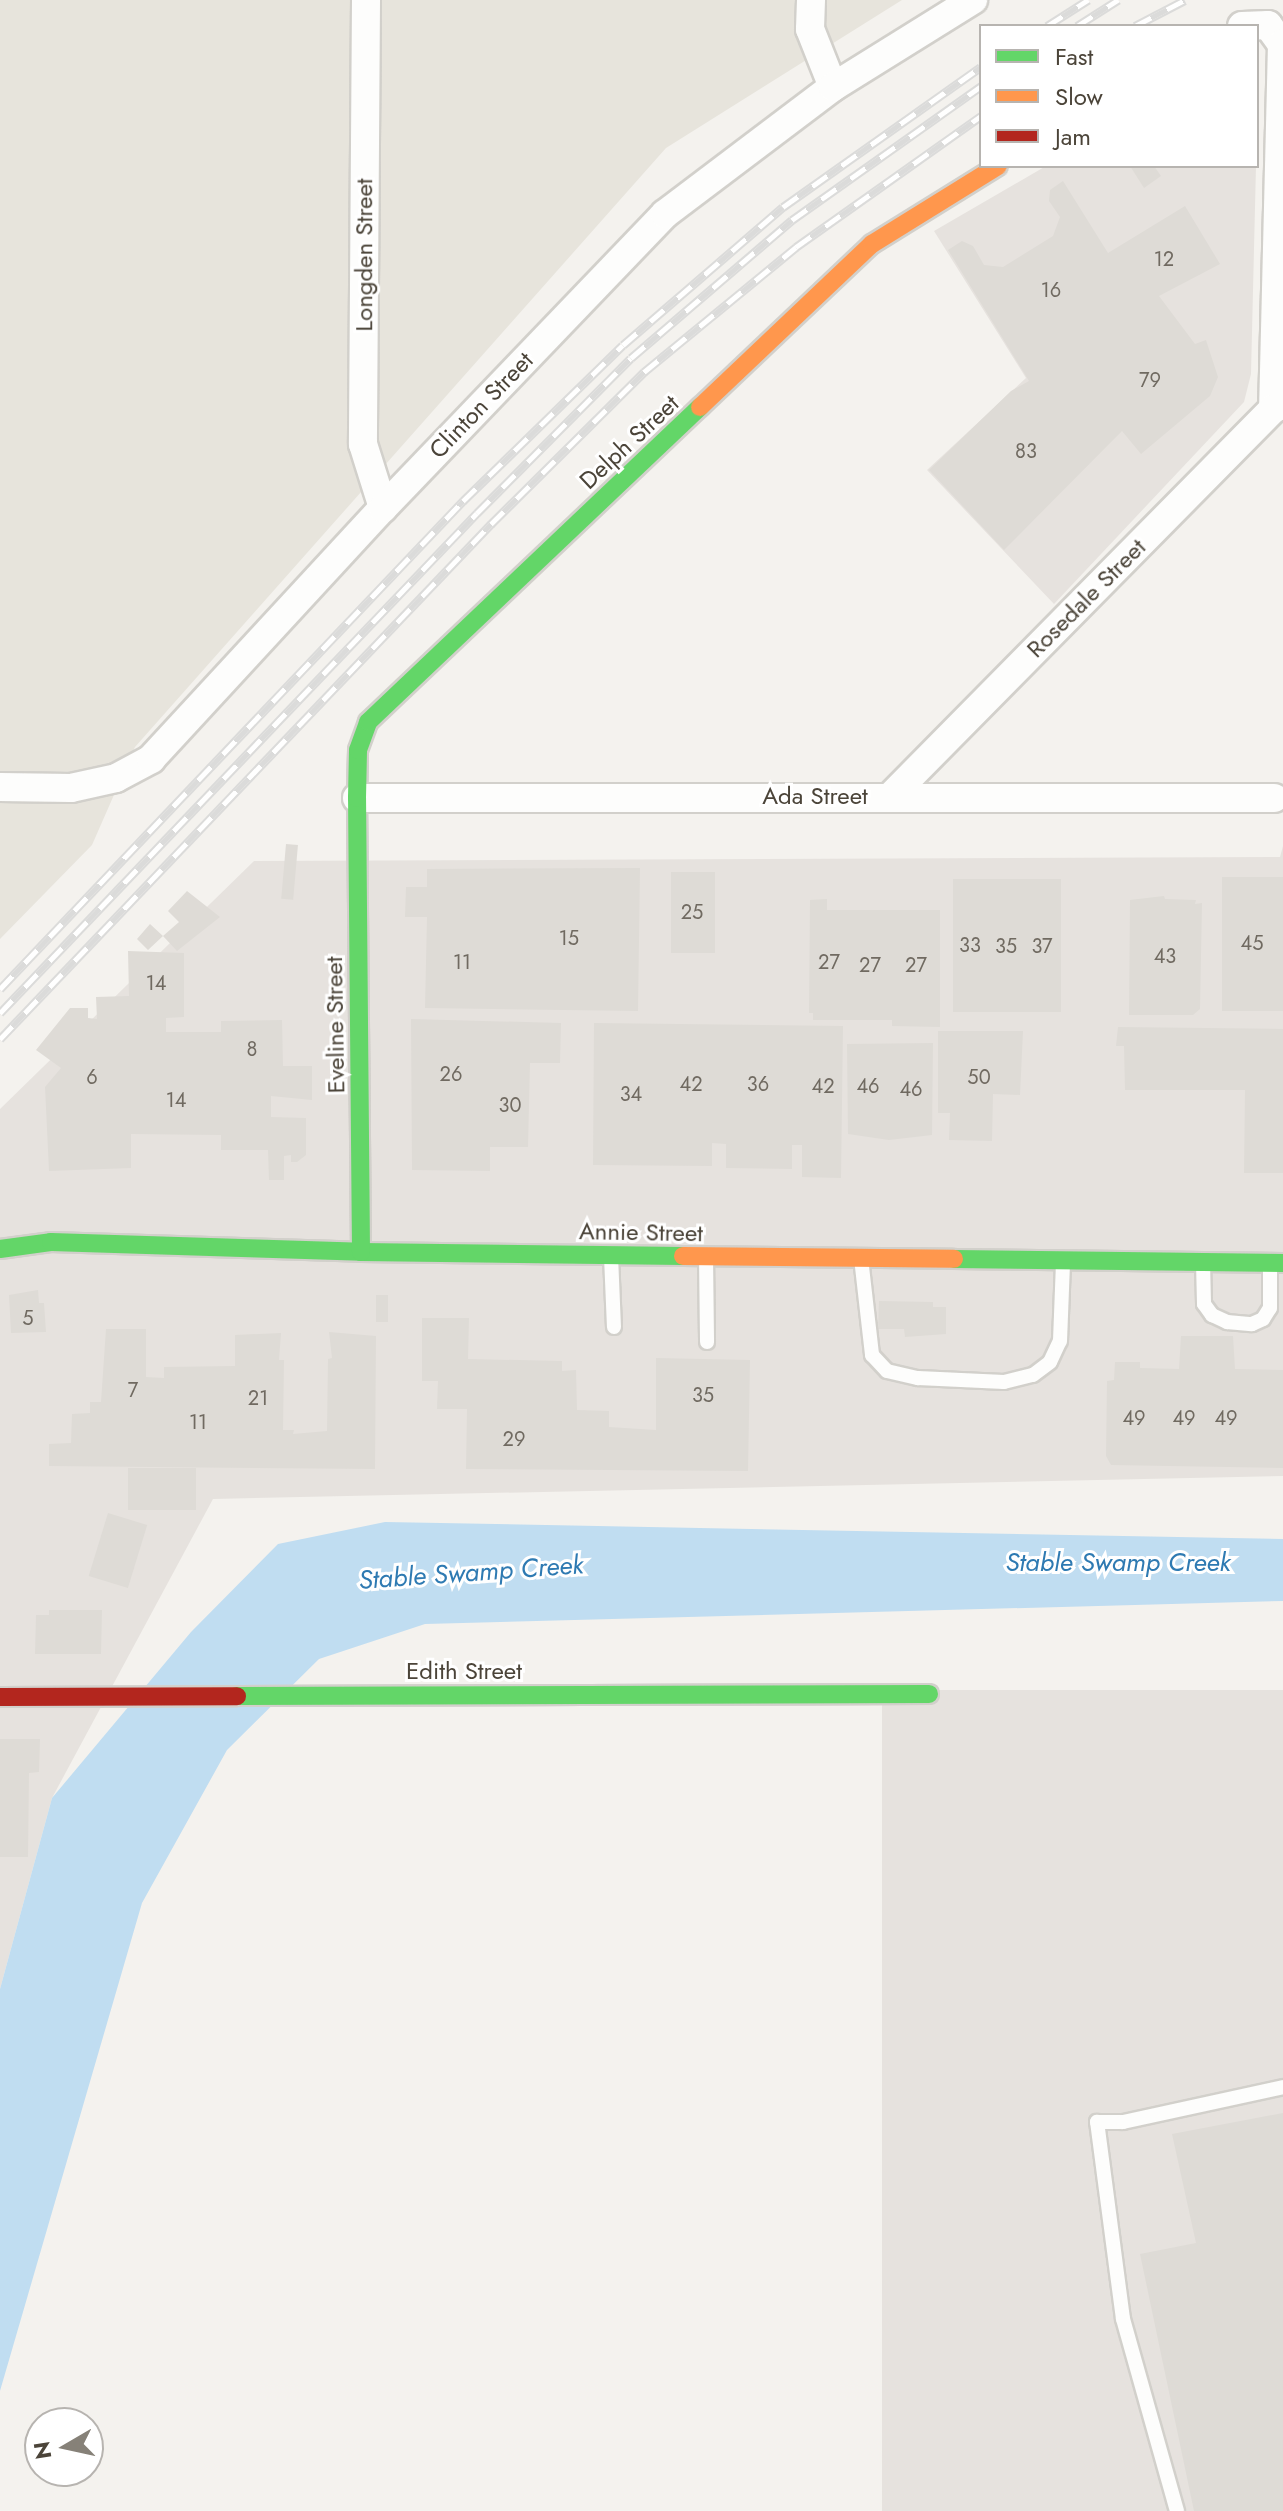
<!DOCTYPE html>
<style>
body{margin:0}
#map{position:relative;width:1283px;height:2511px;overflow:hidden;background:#f4f2ee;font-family:Jost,sans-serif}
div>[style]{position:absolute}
.residential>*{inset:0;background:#e7e4dc}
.industrial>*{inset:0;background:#e6e2de;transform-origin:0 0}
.water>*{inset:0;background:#c0ddf1}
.building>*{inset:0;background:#dedbd6;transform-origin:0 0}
.roads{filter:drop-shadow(2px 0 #d2d0cb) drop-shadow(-2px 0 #d2d0cb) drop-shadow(0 2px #d2d0cb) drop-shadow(0 -2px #d2d0cb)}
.lane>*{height:14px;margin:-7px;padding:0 7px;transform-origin:7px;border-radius:7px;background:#fdfdfc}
.street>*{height:28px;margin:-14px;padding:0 14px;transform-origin:14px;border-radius:14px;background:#fdfdfc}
.fast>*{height:18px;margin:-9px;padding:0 9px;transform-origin:9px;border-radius:9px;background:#63d668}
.slow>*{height:18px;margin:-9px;padding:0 9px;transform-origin:9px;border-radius:9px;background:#ff974d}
.jam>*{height:18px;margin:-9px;padding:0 9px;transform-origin:9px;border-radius:9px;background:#b3261e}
.rail>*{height:9px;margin-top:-4.5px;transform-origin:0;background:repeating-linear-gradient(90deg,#fff 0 18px,#dbdbda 0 36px);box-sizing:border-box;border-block:2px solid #dbdbda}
span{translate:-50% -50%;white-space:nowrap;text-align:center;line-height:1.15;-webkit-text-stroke:6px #fff;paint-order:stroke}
.number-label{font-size:20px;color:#706a61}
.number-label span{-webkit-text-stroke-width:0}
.street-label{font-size:24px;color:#4b4439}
.water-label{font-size:26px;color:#2e7ab2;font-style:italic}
.legend{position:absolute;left:979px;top:24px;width:280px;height:144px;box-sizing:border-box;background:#fff;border:2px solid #b7b4b0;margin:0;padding:10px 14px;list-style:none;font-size:24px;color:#4b4439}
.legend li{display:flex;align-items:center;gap:16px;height:40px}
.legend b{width:40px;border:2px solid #b7b4b0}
.north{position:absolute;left:24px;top:2407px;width:80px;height:80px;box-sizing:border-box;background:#fff;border:2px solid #b7b4b0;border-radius:50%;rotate:261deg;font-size:22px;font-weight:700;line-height:32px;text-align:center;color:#4b4439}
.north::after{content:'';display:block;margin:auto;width:28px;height:36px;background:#868178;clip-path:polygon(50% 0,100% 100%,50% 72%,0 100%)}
</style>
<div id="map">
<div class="residential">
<i style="clip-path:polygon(0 0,902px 0,666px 148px,135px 747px,92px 845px,0 939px)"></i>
</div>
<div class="industrial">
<i style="clip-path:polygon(1046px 166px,1256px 166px,1251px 374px,1244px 402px,1054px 604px,927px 470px,1026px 378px,934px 231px)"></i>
<i style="clip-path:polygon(1283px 846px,1283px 1476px,213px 1499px,52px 1798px,0 1989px,0 1109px,254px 861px,1280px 857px)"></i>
<i style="left:1283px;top:1690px;width:821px;height:401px;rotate:90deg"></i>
</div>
<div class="water">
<i style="clip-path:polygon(385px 1522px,1283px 1539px,1283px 1601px,425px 1624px,319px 1659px,227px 1750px,142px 1903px,0 2391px,0 1989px,52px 1798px,191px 1632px,278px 1544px)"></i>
</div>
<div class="building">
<i style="clip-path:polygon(1130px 166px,1154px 166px,1161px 176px,1144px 188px)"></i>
<i style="clip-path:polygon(1063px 181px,1108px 253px,1185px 206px,1220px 264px,1159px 296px,1195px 344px,1206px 340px,1218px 377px,1210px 396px,1141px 454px,1122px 431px,1004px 550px,929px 470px,1011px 391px,1029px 381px,948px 250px,962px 241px,973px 246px,984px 265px,1003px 267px,1053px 236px,1060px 217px,1049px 201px,1050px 190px)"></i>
<i style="left:286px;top:844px;width:12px;height:55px;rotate:5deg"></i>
<i style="clip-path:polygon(640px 868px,638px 1011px,425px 1008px,427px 917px,405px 917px,406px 887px,427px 887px,427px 869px)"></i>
<i style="left:671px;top:872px;width:44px;height:81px"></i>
<i style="left:1222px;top:877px;width:61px;height:134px"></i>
<i style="left:953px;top:879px;width:108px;height:133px"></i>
<i style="clip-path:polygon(187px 891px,220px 917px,177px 951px,163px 936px,148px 950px,137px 939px,150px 924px,163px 936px,179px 922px,168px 911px)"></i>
<i style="clip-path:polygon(1164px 896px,1165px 899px,1196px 900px,1195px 904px,1202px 903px,1200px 1009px,1193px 1015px,1129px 1015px,1130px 900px)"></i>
<i style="clip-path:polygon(827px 899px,827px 910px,940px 910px,940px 1027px,892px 1026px,892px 1020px,813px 1020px,813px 1013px,809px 1013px,810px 900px)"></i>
<i style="clip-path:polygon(128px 951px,184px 953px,184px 1017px,166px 1018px,166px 1032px,221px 1032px,221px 1021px,282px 1020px,283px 1066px,312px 1066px,312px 1100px,271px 1096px,271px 1117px,306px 1118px,306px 1155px,297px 1162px,291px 1162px,291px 1155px,284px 1156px,284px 1180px,269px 1180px,268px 1150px,221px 1150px,221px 1135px,131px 1134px,131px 1168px,49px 1171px,45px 1087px,61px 1068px,36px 1050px,70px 1008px,88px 1008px,88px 1018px,97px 1019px,96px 997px,129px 996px)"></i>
<i style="clip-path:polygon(411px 1019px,561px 1023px,560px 1063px,530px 1063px,528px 1147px,490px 1147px,490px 1171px,412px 1170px)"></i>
<i style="clip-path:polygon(594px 1023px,843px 1026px,841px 1178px,802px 1177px,802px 1145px,792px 1145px,792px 1169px,726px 1168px,726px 1144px,712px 1143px,712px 1166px,593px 1165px)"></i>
<i style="clip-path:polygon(1118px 1027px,1283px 1029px,1283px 1173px,1244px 1173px,1245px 1090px,1125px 1090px,1124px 1046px,1116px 1046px)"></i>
<i style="clip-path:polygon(938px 1031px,1023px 1031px,1020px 1095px,993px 1094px,992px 1141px,949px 1140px,950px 1113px,938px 1113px)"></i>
<i style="clip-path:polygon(933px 1043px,932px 1135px,889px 1140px,848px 1134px,847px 1044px)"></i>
<i style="clip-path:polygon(38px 1290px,39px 1303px,44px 1303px,46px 1332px,11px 1333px,9px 1295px)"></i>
<i style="left:376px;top:1295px;width:12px;height:27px"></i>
<i style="clip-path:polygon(879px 1301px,933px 1302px,933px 1307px,946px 1307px,946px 1334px,905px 1337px,904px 1329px,878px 1329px)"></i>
<i style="clip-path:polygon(422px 1318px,469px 1318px,468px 1359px,562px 1361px,562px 1371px,576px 1370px,577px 1410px,609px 1411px,609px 1427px,656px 1430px,656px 1358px,750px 1360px,748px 1471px,466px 1469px,467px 1409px,437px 1409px,438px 1381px,422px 1381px)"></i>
<i style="clip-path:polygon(106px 1329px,146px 1329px,146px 1377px,164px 1378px,164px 1367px,235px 1366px,235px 1335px,281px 1333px,279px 1360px,284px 1360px,283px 1430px,294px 1430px,293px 1434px,327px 1431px,328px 1359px,332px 1358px,329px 1332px,376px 1336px,375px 1469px,49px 1466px,49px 1444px,71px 1443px,72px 1414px,90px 1413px,90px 1402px,101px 1402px)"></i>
<i style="clip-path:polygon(1181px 1336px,1233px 1336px,1235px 1369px,1283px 1370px,1283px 1468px,1111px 1465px,1106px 1456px,1107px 1381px,1114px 1380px,1115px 1362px,1140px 1362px,1140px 1368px,1179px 1369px)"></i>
<i style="left:196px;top:1468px;width:42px;height:68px;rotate:90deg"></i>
<i style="left:108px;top:1513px;width:41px;height:66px;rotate:17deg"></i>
<i style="clip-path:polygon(49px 1610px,102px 1610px,101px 1654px,35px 1654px,36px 1615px,49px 1615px)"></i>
<i style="clip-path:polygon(0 1739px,40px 1739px,39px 1772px,29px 1773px,28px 1857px,0 1857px)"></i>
<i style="clip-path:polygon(1283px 2113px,1283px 2511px,1194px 2511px,1140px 2254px,1196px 2243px,1172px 2134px)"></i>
</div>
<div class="roads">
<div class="lane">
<i style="left:611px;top:1256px;width:71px;rotate:87.6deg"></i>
<i style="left:706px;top:1257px;width:85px;rotate:89.3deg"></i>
<i style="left:861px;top:1258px;width:98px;rotate:83.5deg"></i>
<i style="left:872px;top:1355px;width:22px;rotate:47deg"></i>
<i style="left:887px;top:1371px;width:32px;rotate:13deg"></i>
<i style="left:918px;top:1378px;width:86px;rotate:2.7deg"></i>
<i style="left:1004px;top:1382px;width:30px;rotate:-14deg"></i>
<i style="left:1033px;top:1375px;width:21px;rotate:-37deg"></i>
<i style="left:1050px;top:1362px;width:23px;rotate:-65deg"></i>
<i style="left:1060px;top:1341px;width:79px;rotate:-87.8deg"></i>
<i style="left:1203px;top:1262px;width:42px;rotate:88.6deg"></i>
<i style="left:1204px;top:1304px;width:14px;rotate:54deg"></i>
<i style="left:1212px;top:1315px;width:17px;rotate:25deg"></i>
<i style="left:1227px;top:1322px;width:25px;rotate:5deg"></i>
<i style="left:1252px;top:1324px;width:12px;rotate:-24deg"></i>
<i style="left:1263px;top:1319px;width:13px;rotate:-58deg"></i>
<i style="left:1270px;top:1308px;width:45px;rotate:-90deg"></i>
<i style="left:1177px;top:2511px;width:199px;rotate:-105.7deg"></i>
<i style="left:1123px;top:2319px;width:199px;rotate:-97.5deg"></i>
<i style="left:1097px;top:2122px;width:26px"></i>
<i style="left:1123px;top:2122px;width:164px;rotate:-12.3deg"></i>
</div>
<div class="street">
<i style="left:366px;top:0;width:444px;rotate:90.4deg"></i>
<i style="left:363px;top:444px;width:67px;rotate:72.6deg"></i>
<i style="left:811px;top:0;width:29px;rotate:92deg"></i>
<i style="left:810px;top:29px;width:62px;rotate:68.4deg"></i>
<i style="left:1242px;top:26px;width:26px;rotate:-2deg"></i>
<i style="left:1268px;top:25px;width:24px;rotate:54deg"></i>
<i style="left:1282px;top:44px;width:365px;rotate:91.4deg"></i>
<i style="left:0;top:787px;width:71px;rotate:0.8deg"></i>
<i style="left:71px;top:788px;width:46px;rotate:-12.5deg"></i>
<i style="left:116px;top:778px;width:40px;rotate:-28deg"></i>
<i style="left:151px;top:759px;width:342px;rotate:-47.3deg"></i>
<i style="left:383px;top:508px;width:407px;rotate:-46.2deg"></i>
<i style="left:665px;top:214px;width:211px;rotate:-37.1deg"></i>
<i style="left:833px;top:87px;width:165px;rotate:-31.9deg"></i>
<i style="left:891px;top:796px;width:544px;rotate:-45.37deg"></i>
<i style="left:1273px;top:409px;width:11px;rotate:-27deg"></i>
<i style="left:357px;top:798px;width:917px"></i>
</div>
<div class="fast">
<i style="left:0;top:1249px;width:51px;rotate:-7.8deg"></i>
<i style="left:51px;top:1242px;width:310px;rotate:1.8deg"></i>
<i style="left:361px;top:1252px;width:322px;rotate:0.7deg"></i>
<i style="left:361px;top:1252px;width:454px;rotate:-90.5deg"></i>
<i style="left:357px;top:798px;width:48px;rotate:-88.8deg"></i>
<i style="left:358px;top:750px;width:30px;rotate:-70deg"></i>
<i style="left:368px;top:722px;width:458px;rotate:-43.5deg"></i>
<i style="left:954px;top:1259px;width:329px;rotate:0.7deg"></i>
<i style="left:237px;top:1696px;width:692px;rotate:-0.17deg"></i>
</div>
<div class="slow">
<i style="left:700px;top:407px;width:237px;rotate:-43.5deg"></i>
<i style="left:872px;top:244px;width:148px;rotate:-31.8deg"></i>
<i style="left:683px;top:1256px;width:271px;rotate:0.6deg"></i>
</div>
<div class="jam">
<i style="left:0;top:1697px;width:237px;rotate:-0.2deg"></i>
</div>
</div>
<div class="rail">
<i style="left:1047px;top:26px;width:49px;rotate:-32.4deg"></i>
<i style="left:1077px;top:26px;width:49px;rotate:-32.4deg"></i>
<i style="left:1135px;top:26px;width:56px;rotate:-27.5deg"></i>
<i style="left:0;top:989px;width:673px;rotate:-46.51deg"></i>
<i style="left:463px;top:501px;width:223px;rotate:-44.3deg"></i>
<i style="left:623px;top:345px;width:211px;rotate:-40.8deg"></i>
<i style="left:783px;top:207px;width:242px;rotate:-35.3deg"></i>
<i style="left:0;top:1013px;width:691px;rotate:-46.35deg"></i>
<i style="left:477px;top:513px;width:218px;rotate:-45.2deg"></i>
<i style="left:631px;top:358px;width:212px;rotate:-40.6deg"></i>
<i style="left:792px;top:220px;width:232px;rotate:-35.3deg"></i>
<i style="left:0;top:1039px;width:712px;rotate:-46.37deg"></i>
<i style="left:491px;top:524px;width:216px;rotate:-44.8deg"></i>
<i style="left:644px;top:372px;width:197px;rotate:-39.4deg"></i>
<i style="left:796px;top:247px;width:227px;rotate:-35.3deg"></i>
</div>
<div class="number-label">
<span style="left:1164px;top:259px">12</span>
<span style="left:1051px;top:290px">16</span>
<span style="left:1150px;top:380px">79</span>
<span style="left:1026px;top:451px">83</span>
<span style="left:692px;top:912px">25</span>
<span style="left:569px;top:938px">15</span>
<span style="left:1252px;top:943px">45</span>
<span style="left:970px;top:945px">33</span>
<span style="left:1006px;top:946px">35</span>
<span style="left:1042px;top:946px">37</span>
<span style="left:1165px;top:956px">43</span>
<span style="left:462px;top:962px">11</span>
<span style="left:829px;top:962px">27</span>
<span style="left:870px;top:965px">27</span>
<span style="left:916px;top:965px">27</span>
<span style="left:156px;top:983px">14</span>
<span style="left:252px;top:1049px">8</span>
<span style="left:451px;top:1074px">26</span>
<span style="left:92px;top:1077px">6</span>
<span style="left:979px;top:1077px">50</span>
<span style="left:691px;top:1084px">42</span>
<span style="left:758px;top:1084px">36</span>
<span style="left:823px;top:1086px">42</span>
<span style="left:868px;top:1086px">46</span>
<span style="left:911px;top:1089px">46</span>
<span style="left:631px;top:1094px">34</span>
<span style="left:176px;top:1100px">14</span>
<span style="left:510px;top:1105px">30</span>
<span style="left:28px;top:1318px">5</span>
<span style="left:133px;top:1390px">7</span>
<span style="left:703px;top:1395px">35</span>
<span style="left:258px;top:1398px">21</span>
<span style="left:1134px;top:1418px">49</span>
<span style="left:1184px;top:1418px">49</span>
<span style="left:1226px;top:1418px">49</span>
<span style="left:198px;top:1422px">11</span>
<span style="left:514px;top:1439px">29</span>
</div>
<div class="street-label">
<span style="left:364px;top:255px;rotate:-90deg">Longden Street</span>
<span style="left:481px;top:405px;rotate:-46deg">Clinton Street</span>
<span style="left:629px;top:442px;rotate:-43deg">Delph Street</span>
<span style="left:1086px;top:598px;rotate:-45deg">Rosedale Street</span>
<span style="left:815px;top:796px">Ada Street</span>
<span style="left:335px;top:1025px;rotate:-91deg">Eveline Street</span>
<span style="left:641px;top:1232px;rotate:1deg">Annie Street</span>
<span style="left:464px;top:1671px">Edith Street</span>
</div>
<div class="water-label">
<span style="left:1118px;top:1563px">Stable Swamp Creek</span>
<span style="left:471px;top:1573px;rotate:-4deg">Stable Swamp Creek</span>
</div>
<ul class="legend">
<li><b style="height:10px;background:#63d668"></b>Fast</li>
<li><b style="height:10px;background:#ff974d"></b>Slow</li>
<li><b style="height:10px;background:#b3261e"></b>Jam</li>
</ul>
<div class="north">N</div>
</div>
